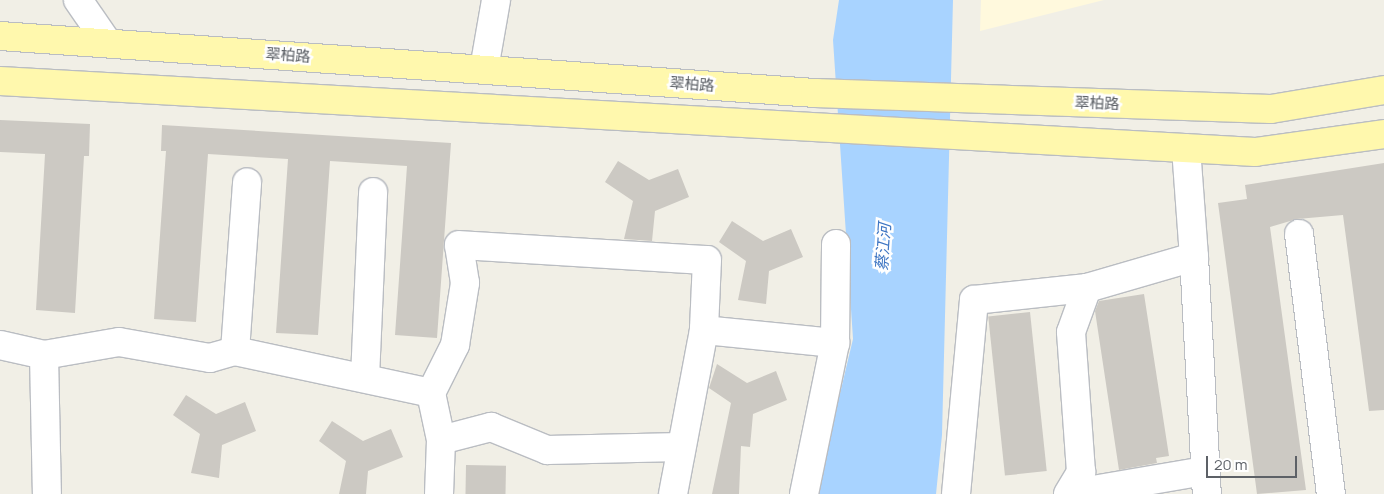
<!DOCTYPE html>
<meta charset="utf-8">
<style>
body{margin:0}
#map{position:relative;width:1384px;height:494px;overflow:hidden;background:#f1efe6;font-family:Manrope,"Noto Sans SC",sans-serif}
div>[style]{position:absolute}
.commercial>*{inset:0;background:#fff9dd}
.water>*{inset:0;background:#a8d3ff}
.building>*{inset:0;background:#ccc9c3;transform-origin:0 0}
.roads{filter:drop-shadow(1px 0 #babdc2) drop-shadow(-1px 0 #babdc2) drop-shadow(0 1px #babdc2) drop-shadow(0 -1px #babdc2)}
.minor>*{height:28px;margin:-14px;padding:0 14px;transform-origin:14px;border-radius:14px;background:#fff}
.major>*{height:28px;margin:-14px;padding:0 14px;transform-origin:14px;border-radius:14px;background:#fff8ad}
span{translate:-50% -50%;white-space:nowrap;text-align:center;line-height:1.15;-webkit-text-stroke:5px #fff;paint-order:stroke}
.street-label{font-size:15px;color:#5d6167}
.water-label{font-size:16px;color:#3f76c3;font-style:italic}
.scale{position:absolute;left:1206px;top:456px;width:91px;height:22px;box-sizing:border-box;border:2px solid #5d6167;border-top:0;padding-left:6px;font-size:15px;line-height:18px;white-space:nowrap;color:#5d6167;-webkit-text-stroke:4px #fff;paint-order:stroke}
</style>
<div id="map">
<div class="commercial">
<i style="clip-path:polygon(981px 0,1104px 0,980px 31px)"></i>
</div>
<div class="water">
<i style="clip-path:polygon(839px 0,953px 0,942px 435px,936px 494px,816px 494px,853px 339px,833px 40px)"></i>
</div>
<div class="building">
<i style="clip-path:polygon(0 120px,90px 124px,89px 156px,84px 156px,75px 313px,36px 310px,45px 154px,0 152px)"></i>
<i style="clip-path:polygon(162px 125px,451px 143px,437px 338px,395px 335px,407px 166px,330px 161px,318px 335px,276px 333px,288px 159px,208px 154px,196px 322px,154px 319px,166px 151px,161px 151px)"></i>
<i style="clip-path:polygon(618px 161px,649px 180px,678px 169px,689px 197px,655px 211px,652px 241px,624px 239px,633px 201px,605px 182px)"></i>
<i style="clip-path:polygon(1384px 163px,1384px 410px,1369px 411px,1343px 215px,1297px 219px,1270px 227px,1306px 490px,1257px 494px,1218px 203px,1247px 199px,1245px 185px)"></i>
<i style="clip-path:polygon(732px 221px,763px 241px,791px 229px,803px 257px,769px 271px,766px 304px,738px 300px,746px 261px,719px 242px)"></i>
<i style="clip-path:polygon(1144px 294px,1169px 456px,1156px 458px,1157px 463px,1119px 470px,1095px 311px,1099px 301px)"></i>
<i style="left:1030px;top:312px;width:160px;height:42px;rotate:84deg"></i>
<i style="clip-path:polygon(717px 364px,747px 383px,776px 371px,787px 400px,753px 414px,750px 447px,741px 446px,739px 494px,712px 494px,731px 403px,709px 388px)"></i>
<i style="clip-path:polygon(186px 395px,216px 414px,245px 402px,256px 431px,222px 445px,219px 478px,191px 473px,200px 434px,173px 415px)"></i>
<i style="clip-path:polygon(332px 421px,363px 441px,391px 429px,403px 457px,368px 471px,366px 494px,339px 494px,346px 461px,319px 441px)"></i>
<i style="left:466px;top:465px;width:40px;height:29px;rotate:1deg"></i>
</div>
<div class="roads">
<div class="minor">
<i style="left:78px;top:0;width:51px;rotate:55.4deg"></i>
<i style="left:484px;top:69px;width:70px;rotate:-80.1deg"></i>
<i style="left:1299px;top:234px;width:262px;rotate:83deg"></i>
<i style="left:1194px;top:257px;width:237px;rotate:86.9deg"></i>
<i style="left:0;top:345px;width:45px;rotate:12.8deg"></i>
<i style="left:44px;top:355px;width:76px;rotate:-9.8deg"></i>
<i style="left:119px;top:342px;width:92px;rotate:10deg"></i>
<i style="left:210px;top:358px;width:26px;rotate:-16deg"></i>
<i style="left:235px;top:351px;width:200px;rotate:12.1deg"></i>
<i style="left:431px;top:393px;width:48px;rotate:78deg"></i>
<i style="left:441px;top:440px;width:54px;rotate:92.1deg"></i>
<i style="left:235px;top:351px;width:169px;rotate:-85.9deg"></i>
<i style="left:44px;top:355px;width:139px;rotate:88.8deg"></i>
<i style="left:365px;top:378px;width:186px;rotate:-87.5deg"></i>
<i style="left:431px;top:393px;width:54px;rotate:-63.4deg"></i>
<i style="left:455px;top:345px;width:63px;rotate:-80.8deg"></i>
<i style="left:465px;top:283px;width:38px;rotate:-99deg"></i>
<i style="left:459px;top:245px;width:248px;rotate:3.5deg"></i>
<i style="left:707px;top:260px;width:70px;rotate:92.5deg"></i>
<i style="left:441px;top:440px;width:52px;rotate:-14.6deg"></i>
<i style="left:491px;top:427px;width:61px;rotate:22.3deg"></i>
<i style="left:547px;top:450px;width:134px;rotate:-1.3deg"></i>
<i style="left:673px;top:494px;width:167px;rotate:-79.3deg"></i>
<i style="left:704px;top:330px;width:132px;rotate:5.7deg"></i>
<i style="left:804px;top:494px;width:154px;rotate:-78.4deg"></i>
<i style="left:835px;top:343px;width:99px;rotate:-89.4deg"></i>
<i style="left:956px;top:494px;width:195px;rotate:-84.7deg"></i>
<i style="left:974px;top:300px;width:114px;rotate:-6.1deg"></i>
<i style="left:1087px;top:288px;width:111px;rotate:-16.2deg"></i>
<i style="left:1194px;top:257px;width:109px;rotate:-94.2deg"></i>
<i style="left:1068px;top:494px;width:26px;rotate:-59deg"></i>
<i style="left:1081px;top:472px;width:140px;rotate:-94.1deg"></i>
<i style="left:1071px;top:332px;width:47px;rotate:-70deg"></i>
<i style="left:1070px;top:494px;width:137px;rotate:-9.7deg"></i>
</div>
<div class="major">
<i style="left:0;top:36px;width:817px;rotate:4deg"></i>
<i style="left:815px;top:93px;width:456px;rotate:2deg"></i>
<i style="left:1271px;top:109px;width:115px;rotate:-9.5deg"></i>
<i style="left:0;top:81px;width:1257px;rotate:3.24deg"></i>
<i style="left:1255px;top:152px;width:130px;rotate:-7.9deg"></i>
</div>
</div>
<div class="street-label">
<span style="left:288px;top:55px;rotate:4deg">翠柏路</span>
<span style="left:692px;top:84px;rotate:4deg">翠柏路</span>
<span style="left:1097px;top:103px;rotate:2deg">翠柏路</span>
</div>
<div class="water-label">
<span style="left:883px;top:247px;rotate:-86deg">蔡江河</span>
</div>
<div class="scale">20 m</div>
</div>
